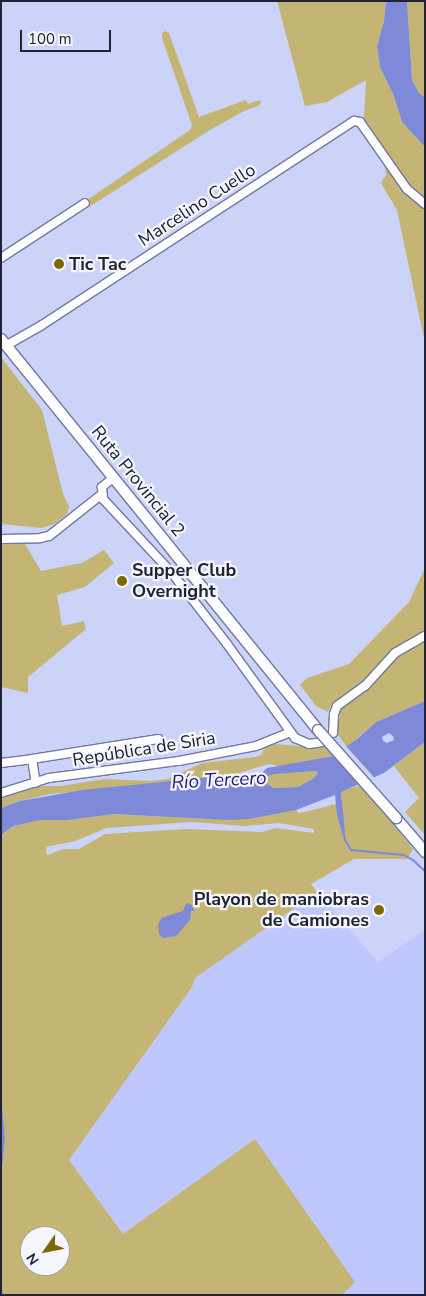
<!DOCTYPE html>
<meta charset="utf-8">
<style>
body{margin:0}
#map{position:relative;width:426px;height:1296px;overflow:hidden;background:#ccd3f9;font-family:"Nunito Sans",sans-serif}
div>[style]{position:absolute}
.built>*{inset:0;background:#bec8fd}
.green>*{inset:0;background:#c4b574}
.water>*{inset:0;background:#7e89d8}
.pier>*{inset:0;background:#ccd3f9;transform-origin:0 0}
.stream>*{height:2px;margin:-1px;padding:0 1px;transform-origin:1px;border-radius:1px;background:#7e89d8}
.roads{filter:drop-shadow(1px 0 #7078a2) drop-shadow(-1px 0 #7078a2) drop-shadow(0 1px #7078a2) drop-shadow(0 -1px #7078a2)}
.minor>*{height:8px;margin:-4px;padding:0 4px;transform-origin:4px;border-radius:4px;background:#fff}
.major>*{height:10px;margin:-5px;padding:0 5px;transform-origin:5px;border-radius:5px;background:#fff}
.bridges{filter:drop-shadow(1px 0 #7078a2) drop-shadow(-1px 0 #7078a2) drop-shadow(0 1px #7078a2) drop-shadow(0 -1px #7078a2)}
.major-bridge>*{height:10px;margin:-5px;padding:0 5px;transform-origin:5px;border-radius:5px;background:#fff}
.dots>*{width:14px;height:14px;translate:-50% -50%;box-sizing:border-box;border:2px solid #f5f6fb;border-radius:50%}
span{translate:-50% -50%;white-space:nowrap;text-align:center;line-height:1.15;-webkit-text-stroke:4.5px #f5f6fb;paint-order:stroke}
.street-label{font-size:18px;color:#202335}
.poi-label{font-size:18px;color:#202335;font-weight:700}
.left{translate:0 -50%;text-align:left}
.right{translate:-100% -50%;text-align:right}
.water-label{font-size:19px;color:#231c78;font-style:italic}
.frame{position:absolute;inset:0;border:2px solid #202335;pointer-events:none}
.north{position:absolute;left:20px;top:1226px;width:50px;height:50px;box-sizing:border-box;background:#f5f6fb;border:1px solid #a0a2ac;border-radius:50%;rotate:237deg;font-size:14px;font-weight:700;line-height:20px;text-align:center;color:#202335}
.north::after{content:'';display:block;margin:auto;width:18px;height:22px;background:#7b6800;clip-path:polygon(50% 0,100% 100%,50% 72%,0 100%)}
.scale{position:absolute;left:20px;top:30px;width:91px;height:22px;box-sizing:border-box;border:2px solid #202335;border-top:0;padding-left:6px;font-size:15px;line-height:18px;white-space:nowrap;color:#202335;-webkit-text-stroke:4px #f5f6fb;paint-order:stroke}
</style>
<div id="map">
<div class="built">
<i style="clip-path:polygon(317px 892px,378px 962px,425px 930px,425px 1295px,342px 1295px,355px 1282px,255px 1139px,123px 1234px,69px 1160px,192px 987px,194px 978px)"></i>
</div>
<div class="green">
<i style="clip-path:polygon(277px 1px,386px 1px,384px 21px,377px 46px,380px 67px,394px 96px,402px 122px,425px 147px,425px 343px,397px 210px,381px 183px,386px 175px,384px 153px,364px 119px,366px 80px,327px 102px,305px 106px)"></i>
<i style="clip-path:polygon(407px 1px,425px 1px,425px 97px,419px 93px,412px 80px)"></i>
<i style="clip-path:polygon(165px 31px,169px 33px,199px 117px,246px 100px,248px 104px,260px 100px,261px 103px,258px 106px,244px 111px,210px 130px,89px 207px,86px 205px,87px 200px,190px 130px,192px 125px,162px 38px,162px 33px)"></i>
<i style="clip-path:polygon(1px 357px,42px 410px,63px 494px,69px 506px,67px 514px,54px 524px,42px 528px,1px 524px)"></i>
<i style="clip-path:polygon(1px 544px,25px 544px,41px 571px,82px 563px,104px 550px,114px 563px,85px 587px,57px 595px,62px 626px,84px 621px,86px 629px,28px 677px,28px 693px,1px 687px)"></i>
<i style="clip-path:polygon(425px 568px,425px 701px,376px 722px,347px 747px,337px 734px,342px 699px,331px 706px,328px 712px,316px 706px,300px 685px,307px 678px,349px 664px,409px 602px)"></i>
<i style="clip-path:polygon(425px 742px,425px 835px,405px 812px,419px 798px,394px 766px)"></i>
<i style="clip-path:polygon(275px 744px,313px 747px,325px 744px,335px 755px,282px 767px,269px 764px,232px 775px,199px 779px,50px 794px,20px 801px,1px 808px,1px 799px,38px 786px,60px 786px,105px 779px,150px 781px,168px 779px,202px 763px,255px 757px,261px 755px,265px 747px)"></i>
<i style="clip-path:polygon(316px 771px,318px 773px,314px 778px,298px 787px,273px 788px,264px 781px,265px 777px,275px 774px)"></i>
<i style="clip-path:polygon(evenodd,361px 785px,392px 820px,391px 822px,413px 849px,407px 859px,354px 859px,311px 884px,317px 892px,195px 978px,192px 987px,69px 1160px,123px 1234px,255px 1139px,355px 1282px,342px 1295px,1px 1295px,1px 1180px,5px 1139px,1px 1093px,1px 835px,13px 826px,41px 820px,68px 820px,114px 814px,227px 820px,296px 810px,299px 813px,305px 812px,336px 804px,342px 800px,341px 792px,344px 790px,361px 785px,192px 822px,244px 826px,279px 823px,314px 829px,314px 833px,276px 828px,262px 832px,186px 829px,105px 834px,79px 849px,64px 849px,47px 855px,46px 847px,75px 841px,107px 828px,192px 822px,361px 785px,30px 1236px,60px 1236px,60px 1266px,30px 1266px,30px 1236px)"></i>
</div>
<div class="water">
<i style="clip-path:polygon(386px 1px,407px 1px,412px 80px,419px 93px,425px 97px,425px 147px,402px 122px,394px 96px,380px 67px,377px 46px,384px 21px)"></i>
<i style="clip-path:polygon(evenodd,425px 701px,425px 742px,384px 773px,341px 792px,345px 833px,342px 833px,337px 815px,335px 795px,296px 810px,248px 819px,227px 820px,114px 814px,68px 820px,41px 820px,13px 826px,1px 835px,1px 808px,20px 801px,82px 790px,232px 775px,256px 778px,267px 768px,333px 756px,357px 739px,376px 722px,425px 701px,389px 733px,393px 736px,394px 740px,387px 743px,383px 741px,382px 737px,389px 733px,425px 701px,316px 771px,318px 773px,314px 778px,298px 787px,273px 788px,264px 781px,265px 777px,275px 774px,316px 771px)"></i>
<i style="clip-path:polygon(189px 903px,193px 906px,194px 911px,191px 911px,190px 920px,176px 936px,163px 938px,159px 934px,158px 926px,161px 918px,183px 911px,186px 904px)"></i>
<i style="clip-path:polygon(1px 1093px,5px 1139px,1px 1180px)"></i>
</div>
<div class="pier">
<i style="left:345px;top:745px;width:47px;height:14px;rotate:48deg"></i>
</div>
<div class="stream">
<i style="left:343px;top:831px;width:9px;rotate:77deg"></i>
<i style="left:345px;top:840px;width:12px;rotate:59deg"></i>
<i style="left:351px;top:850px;width:53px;rotate:5.4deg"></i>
<i style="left:404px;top:855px;width:10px;rotate:29deg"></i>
<i style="left:413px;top:860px;width:16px;rotate:43deg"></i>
</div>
<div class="roads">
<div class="minor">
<i style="left:1px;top:258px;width:100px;rotate:-33.2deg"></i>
<i style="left:7px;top:345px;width:40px;rotate:-29.7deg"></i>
<i style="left:42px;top:325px;width:373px;rotate:-33.2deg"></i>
<i style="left:354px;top:121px;width:6px;rotate:9deg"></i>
<i style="left:360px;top:122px;width:82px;rotate:55deg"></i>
<i style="left:407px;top:189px;width:23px;rotate:40deg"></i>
<i style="left:114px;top:477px;width:16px;rotate:140deg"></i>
<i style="left:102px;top:487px;width:12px;rotate:85deg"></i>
<i style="left:103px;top:499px;width:101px;rotate:47deg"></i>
<i style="left:172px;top:573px;width:90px;rotate:52.2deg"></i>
<i style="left:227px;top:644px;width:116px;rotate:54.1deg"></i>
<i style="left:295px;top:738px;width:15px;rotate:23deg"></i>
<i style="left:309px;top:744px;width:14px;rotate:-8deg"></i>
<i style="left:1px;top:539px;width:39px;rotate:-1deg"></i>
<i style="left:40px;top:538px;width:9px;rotate:-13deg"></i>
<i style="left:49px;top:536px;width:68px;rotate:-38.4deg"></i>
<i style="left:333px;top:733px;width:19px;rotate:-87deg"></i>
<i style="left:334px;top:714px;width:9px;rotate:-69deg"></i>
<i style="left:337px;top:706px;width:34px;rotate:-36deg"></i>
<i style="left:365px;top:686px;width:45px;rotate:-47.7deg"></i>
<i style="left:395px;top:653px;width:34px;rotate:-30deg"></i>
<i style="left:32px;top:759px;width:128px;rotate:-9deg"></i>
<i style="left:1px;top:763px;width:31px;rotate:-7deg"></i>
<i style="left:32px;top:759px;width:24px;rotate:81deg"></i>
<i style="left:1px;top:793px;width:50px;rotate:-17.4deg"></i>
<i style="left:49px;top:778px;width:131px;rotate:-7.5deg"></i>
<i style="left:179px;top:761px;width:78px;rotate:-11deg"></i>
<i style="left:256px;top:746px;width:37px;rotate:-22deg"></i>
</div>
<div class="major">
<i style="left:1px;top:339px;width:503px;rotate:50.97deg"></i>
<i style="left:396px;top:818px;width:45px;rotate:49.5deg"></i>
</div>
</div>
<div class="bridges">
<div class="major-bridge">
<i style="left:318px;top:730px;width:118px;rotate:48.4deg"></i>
</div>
</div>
<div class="dots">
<i style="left:59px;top:264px;background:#7b6800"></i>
<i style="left:122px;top:581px;background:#7b6800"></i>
<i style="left:379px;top:910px;background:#7b6800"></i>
</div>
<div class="street-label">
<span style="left:197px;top:205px;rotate:-33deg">Marcelino Cuello</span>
<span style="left:138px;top:481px;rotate:51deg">Ruta Provincial 2</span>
<span style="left:144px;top:749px;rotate:-9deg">República de Siria</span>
</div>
<div class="poi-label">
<span class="left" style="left:69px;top:264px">Tic Tac</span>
<span class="left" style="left:132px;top:581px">Supper Club<br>Overnight</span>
<span class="right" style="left:369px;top:910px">Playon de maniobras<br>de Camiones</span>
</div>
<div class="water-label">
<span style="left:219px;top:781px;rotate:-3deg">Río Tercero</span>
</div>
<div class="frame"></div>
<div class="north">N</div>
<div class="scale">100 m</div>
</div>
